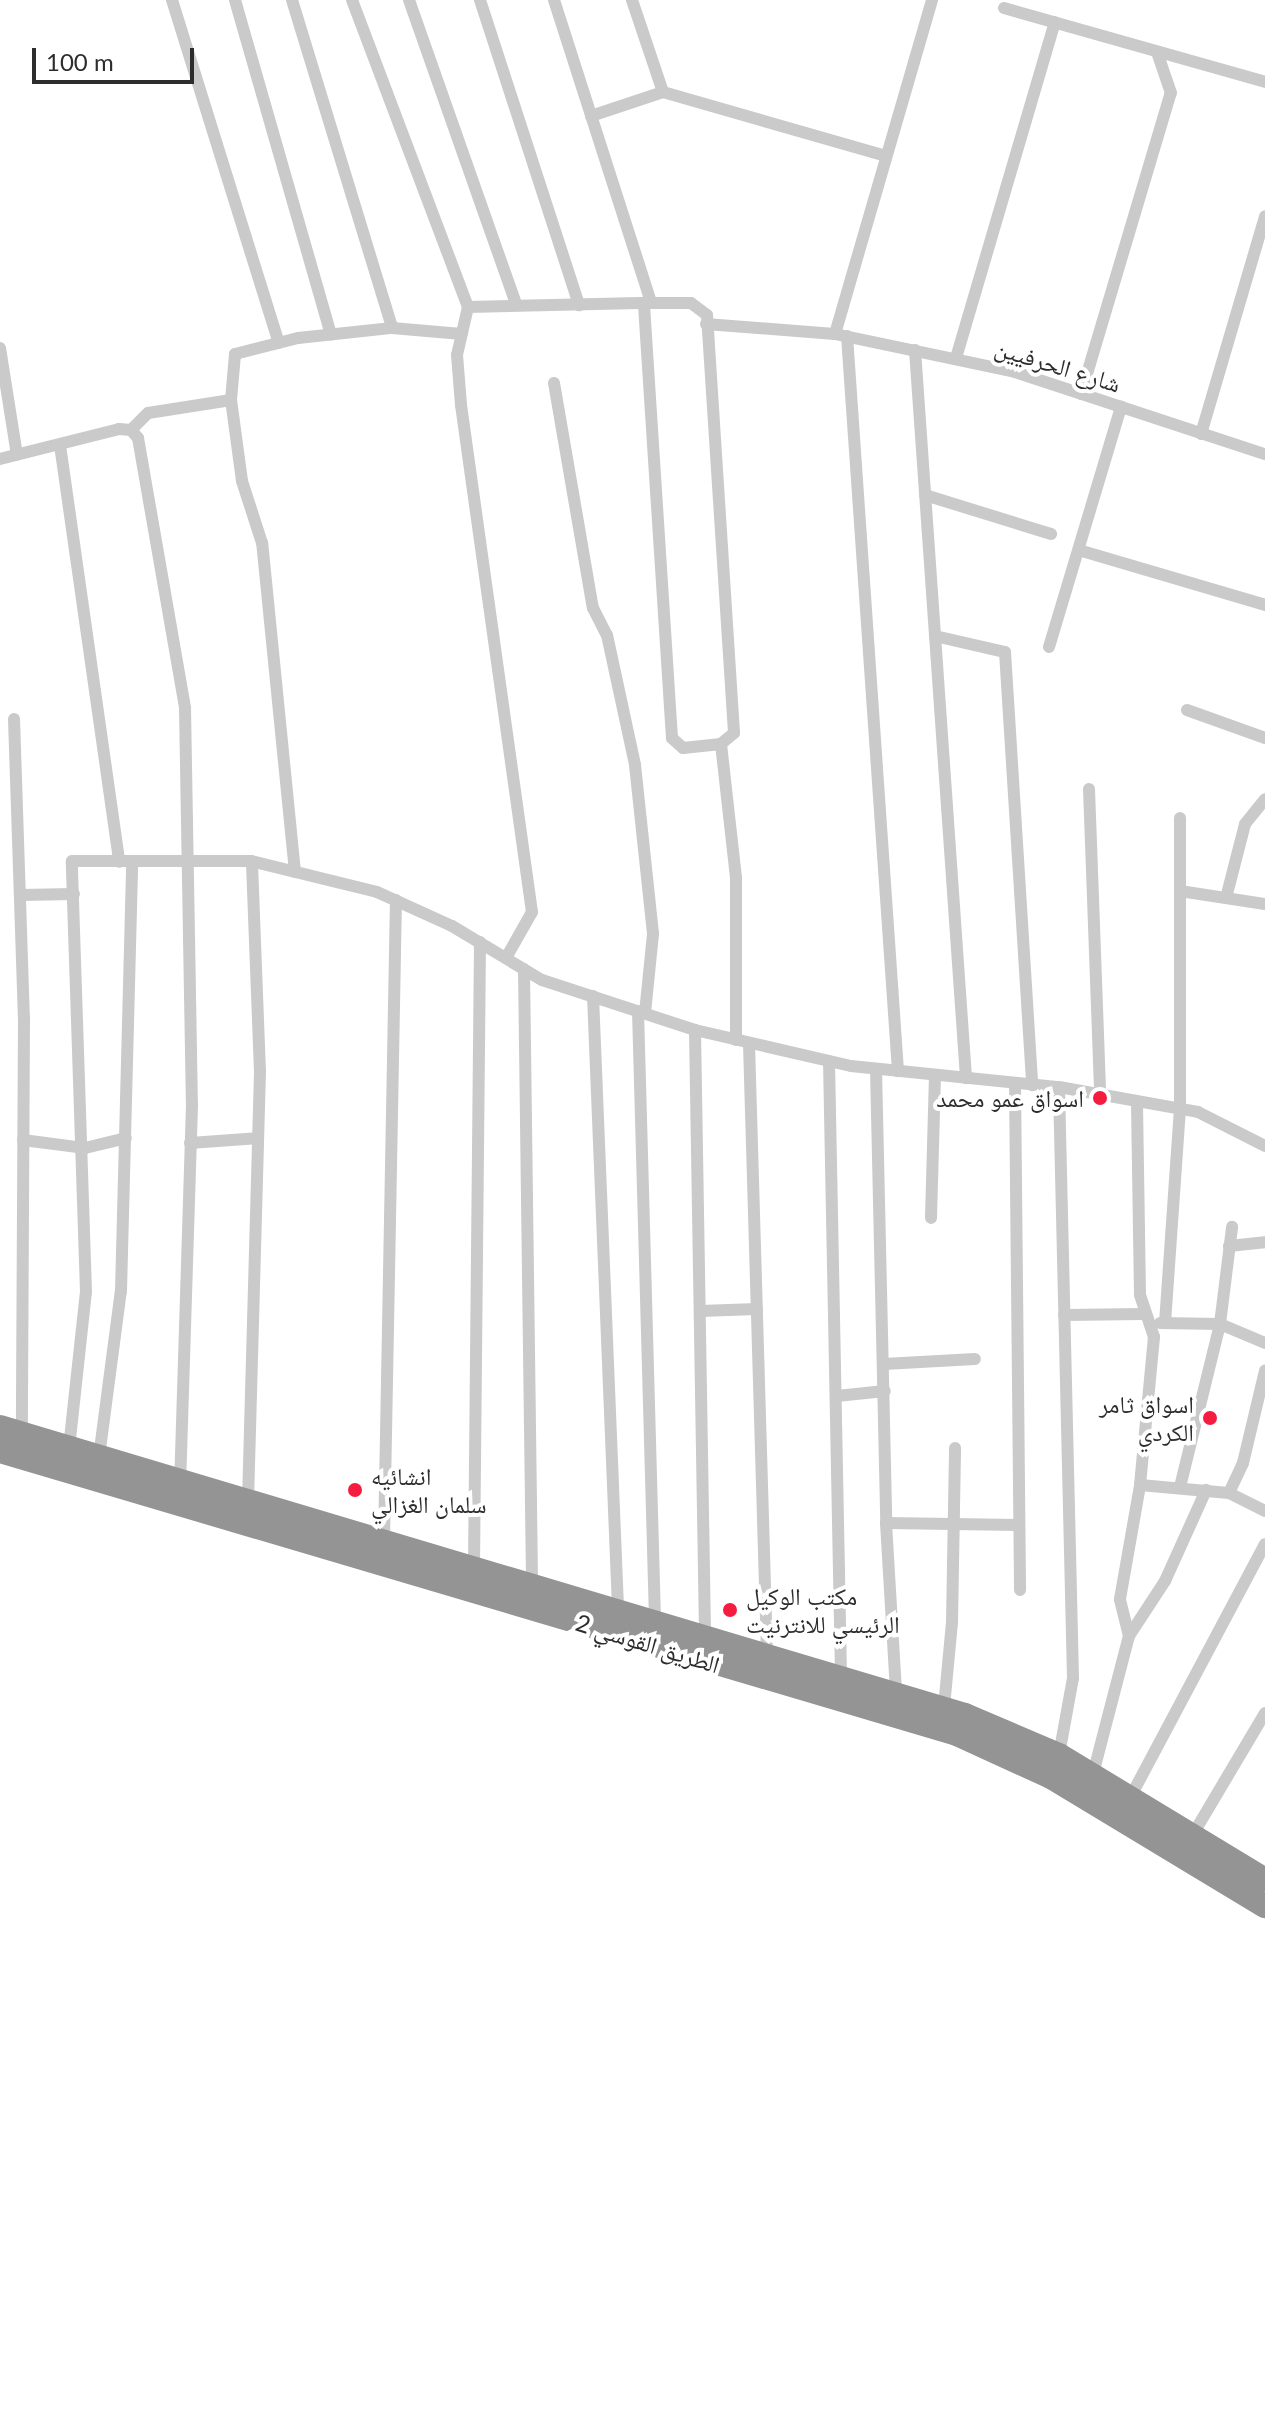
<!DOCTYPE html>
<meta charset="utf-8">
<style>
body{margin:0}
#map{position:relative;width:1265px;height:2425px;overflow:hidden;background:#fff;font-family:Lato,"Noto Naskh Arabic",sans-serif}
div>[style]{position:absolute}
.street>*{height:12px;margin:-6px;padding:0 6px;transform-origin:6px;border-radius:6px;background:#cacaca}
.highway>*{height:24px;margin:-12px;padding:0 12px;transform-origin:12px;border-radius:12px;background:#949494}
.dots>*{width:22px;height:22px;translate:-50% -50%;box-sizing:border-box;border:4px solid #fff;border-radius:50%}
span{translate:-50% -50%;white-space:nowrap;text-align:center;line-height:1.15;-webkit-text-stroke:8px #fff;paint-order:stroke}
.street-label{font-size:24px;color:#2d2d2d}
.poi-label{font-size:24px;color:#2d2d2d}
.right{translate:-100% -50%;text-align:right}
.left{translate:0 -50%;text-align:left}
.scale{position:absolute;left:32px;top:48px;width:162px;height:36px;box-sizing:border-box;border:4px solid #2d2d2d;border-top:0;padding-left:10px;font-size:24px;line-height:28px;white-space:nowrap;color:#2d2d2d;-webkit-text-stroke:6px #fff;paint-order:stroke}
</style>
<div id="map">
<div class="street">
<i style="left:172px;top:0;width:359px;rotate:72.7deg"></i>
<i style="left:235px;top:0;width:348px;rotate:74deg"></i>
<i style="left:292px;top:0;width:343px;rotate:73deg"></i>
<i style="left:352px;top:0;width:328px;rotate:69.3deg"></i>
<i style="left:468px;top:307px;width:49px;rotate:102.9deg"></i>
<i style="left:457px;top:355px;width:50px;rotate:85.4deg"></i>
<i style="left:461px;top:405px;width:512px;rotate:82.03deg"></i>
<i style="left:532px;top:912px;width:53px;rotate:119.5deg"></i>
<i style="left:409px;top:0;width:324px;rotate:70.6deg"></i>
<i style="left:480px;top:0;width:321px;rotate:72deg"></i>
<i style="left:554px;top:0;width:318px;rotate:72.2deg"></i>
<i style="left:632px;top:0;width:97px;rotate:71.4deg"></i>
<i style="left:1004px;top:8px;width:271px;rotate:15.8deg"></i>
<i style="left:591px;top:116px;width:76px;rotate:-18.4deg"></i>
<i style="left:663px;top:92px;width:232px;rotate:16deg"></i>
<i style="left:468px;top:307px;width:183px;rotate:-1.3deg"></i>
<i style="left:651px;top:303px;width:40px"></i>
<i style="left:691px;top:303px;width:20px;rotate:37deg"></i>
<i style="left:707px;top:315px;width:419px;rotate:86.3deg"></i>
<i style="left:734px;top:733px;width:17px;rotate:140deg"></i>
<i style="left:721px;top:744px;width:38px;rotate:174deg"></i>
<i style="left:683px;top:748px;width:15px;rotate:-138deg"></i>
<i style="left:672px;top:738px;width:435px;rotate:-93.7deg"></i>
<i style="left:706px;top:324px;width:129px;rotate:4.4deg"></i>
<i style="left:835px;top:334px;width:184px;rotate:11.9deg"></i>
<i style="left:1015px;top:372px;width:263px;rotate:18.2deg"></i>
<i style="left:835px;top:334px;width:348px;rotate:-73.8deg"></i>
<i style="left:847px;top:336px;width:737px;rotate:86.03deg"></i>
<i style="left:0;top:348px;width:108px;rotate:81deg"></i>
<i style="left:915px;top:350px;width:730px;rotate:85.99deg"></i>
<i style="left:956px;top:358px;width:350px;rotate:-73.6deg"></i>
<i style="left:554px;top:383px;width:228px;rotate:80.2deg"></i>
<i style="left:593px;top:608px;width:30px;rotate:63deg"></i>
<i style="left:607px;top:635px;width:133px;rotate:77.8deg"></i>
<i style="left:635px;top:765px;width:170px;rotate:83.9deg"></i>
<i style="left:653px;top:934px;width:79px;rotate:95.8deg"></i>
<i style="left:1081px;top:394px;width:314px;rotate:-73.4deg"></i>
<i style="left:1171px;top:93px;width:43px;rotate:-108.9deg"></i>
<i style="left:131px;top:430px;width:24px;rotate:-45deg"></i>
<i style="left:148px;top:413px;width:84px;rotate:-8.9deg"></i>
<i style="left:1201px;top:434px;width:227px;rotate:-73.6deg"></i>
<i style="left:60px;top:445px;width:421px;rotate:81.9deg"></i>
<i style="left:0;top:459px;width:123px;rotate:-14.1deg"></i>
<i style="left:119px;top:429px;width:12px;rotate:5deg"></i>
<i style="left:131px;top:430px;width:11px;rotate:49deg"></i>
<i style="left:138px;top:438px;width:274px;rotate:80.1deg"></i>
<i style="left:185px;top:708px;width:397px;rotate:89deg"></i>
<i style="left:192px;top:1105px;width:376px;rotate:91.8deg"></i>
<i style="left:925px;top:495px;width:132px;rotate:17.2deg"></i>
<i style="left:1082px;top:551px;width:191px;rotate:16.4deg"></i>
<i style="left:935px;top:636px;width:72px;rotate:12.9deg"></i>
<i style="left:1005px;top:652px;width:434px;rotate:86.4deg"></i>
<i style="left:1049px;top:647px;width:251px;rotate:-73.3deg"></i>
<i style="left:1187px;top:710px;width:83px;rotate:19.7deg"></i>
<i style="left:14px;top:719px;width:299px;rotate:88.1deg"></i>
<i style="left:24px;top:1018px;width:416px;rotate:90.3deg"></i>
<i style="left:721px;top:744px;width:135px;rotate:83.6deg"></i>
<i style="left:736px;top:878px;width:162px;rotate:90deg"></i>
<i style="left:1089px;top:789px;width:305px;rotate:87.9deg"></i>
<i style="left:295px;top:872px;width:331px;rotate:-95.7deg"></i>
<i style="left:262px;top:543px;width:65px;rotate:-107.9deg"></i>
<i style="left:242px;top:481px;width:82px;rotate:-97.7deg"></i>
<i style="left:231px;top:400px;width:46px;rotate:-85deg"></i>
<i style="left:235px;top:354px;width:65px;rotate:-14.3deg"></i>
<i style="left:298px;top:338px;width:95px;rotate:-6.1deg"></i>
<i style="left:392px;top:328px;width:70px;rotate:4.9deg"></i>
<i style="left:1180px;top:891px;width:86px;rotate:8.7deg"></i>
<i style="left:20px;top:895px;width:54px;rotate:-1.1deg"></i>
<i style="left:1226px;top:898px;width:76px;rotate:-75.6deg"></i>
<i style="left:1245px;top:824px;width:32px;rotate:-51deg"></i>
<i style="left:524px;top:969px;width:615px;rotate:89.25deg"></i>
<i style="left:593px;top:996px;width:614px;rotate:87.66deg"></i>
<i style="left:638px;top:1011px;width:609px;rotate:88.4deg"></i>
<i style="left:695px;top:1030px;width:605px;rotate:89.05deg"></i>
<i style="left:749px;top:1044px;width:609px;rotate:88.31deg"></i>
<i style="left:829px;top:1061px;width:614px;rotate:88.88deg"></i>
<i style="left:876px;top:1069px;width:454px;rotate:88.7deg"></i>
<i style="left:886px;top:1523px;width:168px;rotate:86.6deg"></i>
<i style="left:1015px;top:1083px;width:507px;rotate:89.43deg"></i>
<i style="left:23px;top:1140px;width:63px;rotate:7.4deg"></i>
<i style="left:85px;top:1148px;width:42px;rotate:-13.7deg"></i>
<i style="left:190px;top:1143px;width:68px;rotate:-4.2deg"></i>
<i style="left:931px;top:1218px;width:143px;rotate:-88.4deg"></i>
<i style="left:1229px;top:1246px;width:36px;rotate:-6deg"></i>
<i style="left:700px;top:1311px;width:57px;rotate:-2deg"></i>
<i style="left:1064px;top:1315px;width:79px;rotate:-0.7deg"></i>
<i style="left:1160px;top:1323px;width:60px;rotate:1deg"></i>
<i style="left:1220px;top:1324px;width:49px;rotate:22.9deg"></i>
<i style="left:1165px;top:1323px;width:215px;rotate:-86deg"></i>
<i style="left:1180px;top:1109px;width:291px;rotate:-90deg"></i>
<i style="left:884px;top:1364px;width:91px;rotate:-3.1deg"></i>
<i style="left:837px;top:1396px;width:48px;rotate:-5.9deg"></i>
<i style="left:69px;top:1448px;width:157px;rotate:-83.8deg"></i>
<i style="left:86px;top:1292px;width:431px;rotate:-91.9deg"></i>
<i style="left:72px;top:861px;width:179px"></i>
<i style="left:251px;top:861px;width:130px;rotate:13.8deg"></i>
<i style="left:377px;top:892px;width:82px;rotate:24.4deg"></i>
<i style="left:452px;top:926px;width:105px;rotate:31deg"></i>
<i style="left:542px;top:980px;width:161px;rotate:18.1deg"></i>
<i style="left:695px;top:1030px;width:160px;rotate:13deg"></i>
<i style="left:851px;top:1066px;width:209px;rotate:5.8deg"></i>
<i style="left:1059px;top:1087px;width:141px;rotate:10.2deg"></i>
<i style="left:1198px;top:1112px;width:75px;rotate:26.9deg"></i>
<i style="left:99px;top:1457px;width:167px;rotate:-82.5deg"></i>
<i style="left:121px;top:1291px;width:428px;rotate:-88.5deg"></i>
<i style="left:1140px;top:1485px;width:89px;rotate:5.1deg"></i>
<i style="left:1229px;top:1493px;width:40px;rotate:26.6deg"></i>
<i style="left:1180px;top:1487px;width:168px;rotate:-76.2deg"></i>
<i style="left:1220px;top:1324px;width:98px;rotate:-82.9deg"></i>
<i style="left:1229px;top:1493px;width:33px;rotate:-65deg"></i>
<i style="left:1243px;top:1463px;width:95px;rotate:-76.6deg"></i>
<i style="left:248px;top:1501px;width:429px;rotate:-88.4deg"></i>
<i style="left:260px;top:1072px;width:211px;rotate:-92.2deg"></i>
<i style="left:886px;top:1523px;width:133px;rotate:0.9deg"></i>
<i style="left:384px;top:1541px;width:641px;rotate:-88.93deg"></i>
<i style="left:474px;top:1567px;width:625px;rotate:-89.45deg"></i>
<i style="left:1129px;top:1636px;width:38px;rotate:-104deg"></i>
<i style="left:1120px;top:1599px;width:116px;rotate:-80deg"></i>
<i style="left:1140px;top:1485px;width:149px;rotate:-84.6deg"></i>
<i style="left:1154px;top:1337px;width:44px;rotate:-108.4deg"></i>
<i style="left:1140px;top:1295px;width:194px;rotate:-90.9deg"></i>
<i style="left:944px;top:1707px;width:84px;rotate:-84.6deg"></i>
<i style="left:952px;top:1623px;width:175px;rotate:-89deg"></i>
<i style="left:1059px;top:1755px;width:78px;rotate:-79.7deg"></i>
<i style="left:1073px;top:1678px;width:591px;rotate:-91.36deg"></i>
<i style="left:1093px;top:1774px;width:143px;rotate:-75.4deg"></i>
<i style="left:1129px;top:1636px;width:66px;rotate:-56.8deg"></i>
<i style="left:1165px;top:1581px;width:100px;rotate:-65.7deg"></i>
<i style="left:1131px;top:1796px;width:285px;rotate:-62deg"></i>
<i style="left:1192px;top:1836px;width:143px;rotate:-59.3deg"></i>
</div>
<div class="highway">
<i style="left:0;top:1427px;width:1007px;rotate:16.62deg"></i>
<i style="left:965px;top:1715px;width:102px;rotate:23.1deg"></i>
<i style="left:1059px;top:1755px;width:241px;rotate:31.2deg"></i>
<i style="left:0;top:1451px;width:998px;rotate:16.47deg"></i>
<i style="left:957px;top:1734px;width:103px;rotate:24.6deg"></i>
<i style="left:1051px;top:1777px;width:250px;rotate:31.1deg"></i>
</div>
<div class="dots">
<i style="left:1100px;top:1098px;background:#f61c3f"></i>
<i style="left:1210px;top:1418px;background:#f61c3f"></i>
<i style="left:355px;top:1490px;background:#f61c3f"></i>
<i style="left:730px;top:1610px;background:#f61c3f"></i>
</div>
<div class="street-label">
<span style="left:1058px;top:365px;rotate:17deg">شارع الحرفيين</span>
<span style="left:648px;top:1643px;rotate:17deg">الطريق القوسي 2</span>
</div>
<div class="poi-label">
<span class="right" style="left:1084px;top:1098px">اسواق عمو محمد</span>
<span class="right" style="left:1194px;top:1418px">اسواق ثامر<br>الكردي</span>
<span class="left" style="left:371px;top:1490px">انشائيه<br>سلمان الغزالي</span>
<span class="left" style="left:746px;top:1610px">مكتب الوكيل<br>الرئيسي للانترنيت</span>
</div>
<div class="scale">100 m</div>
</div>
